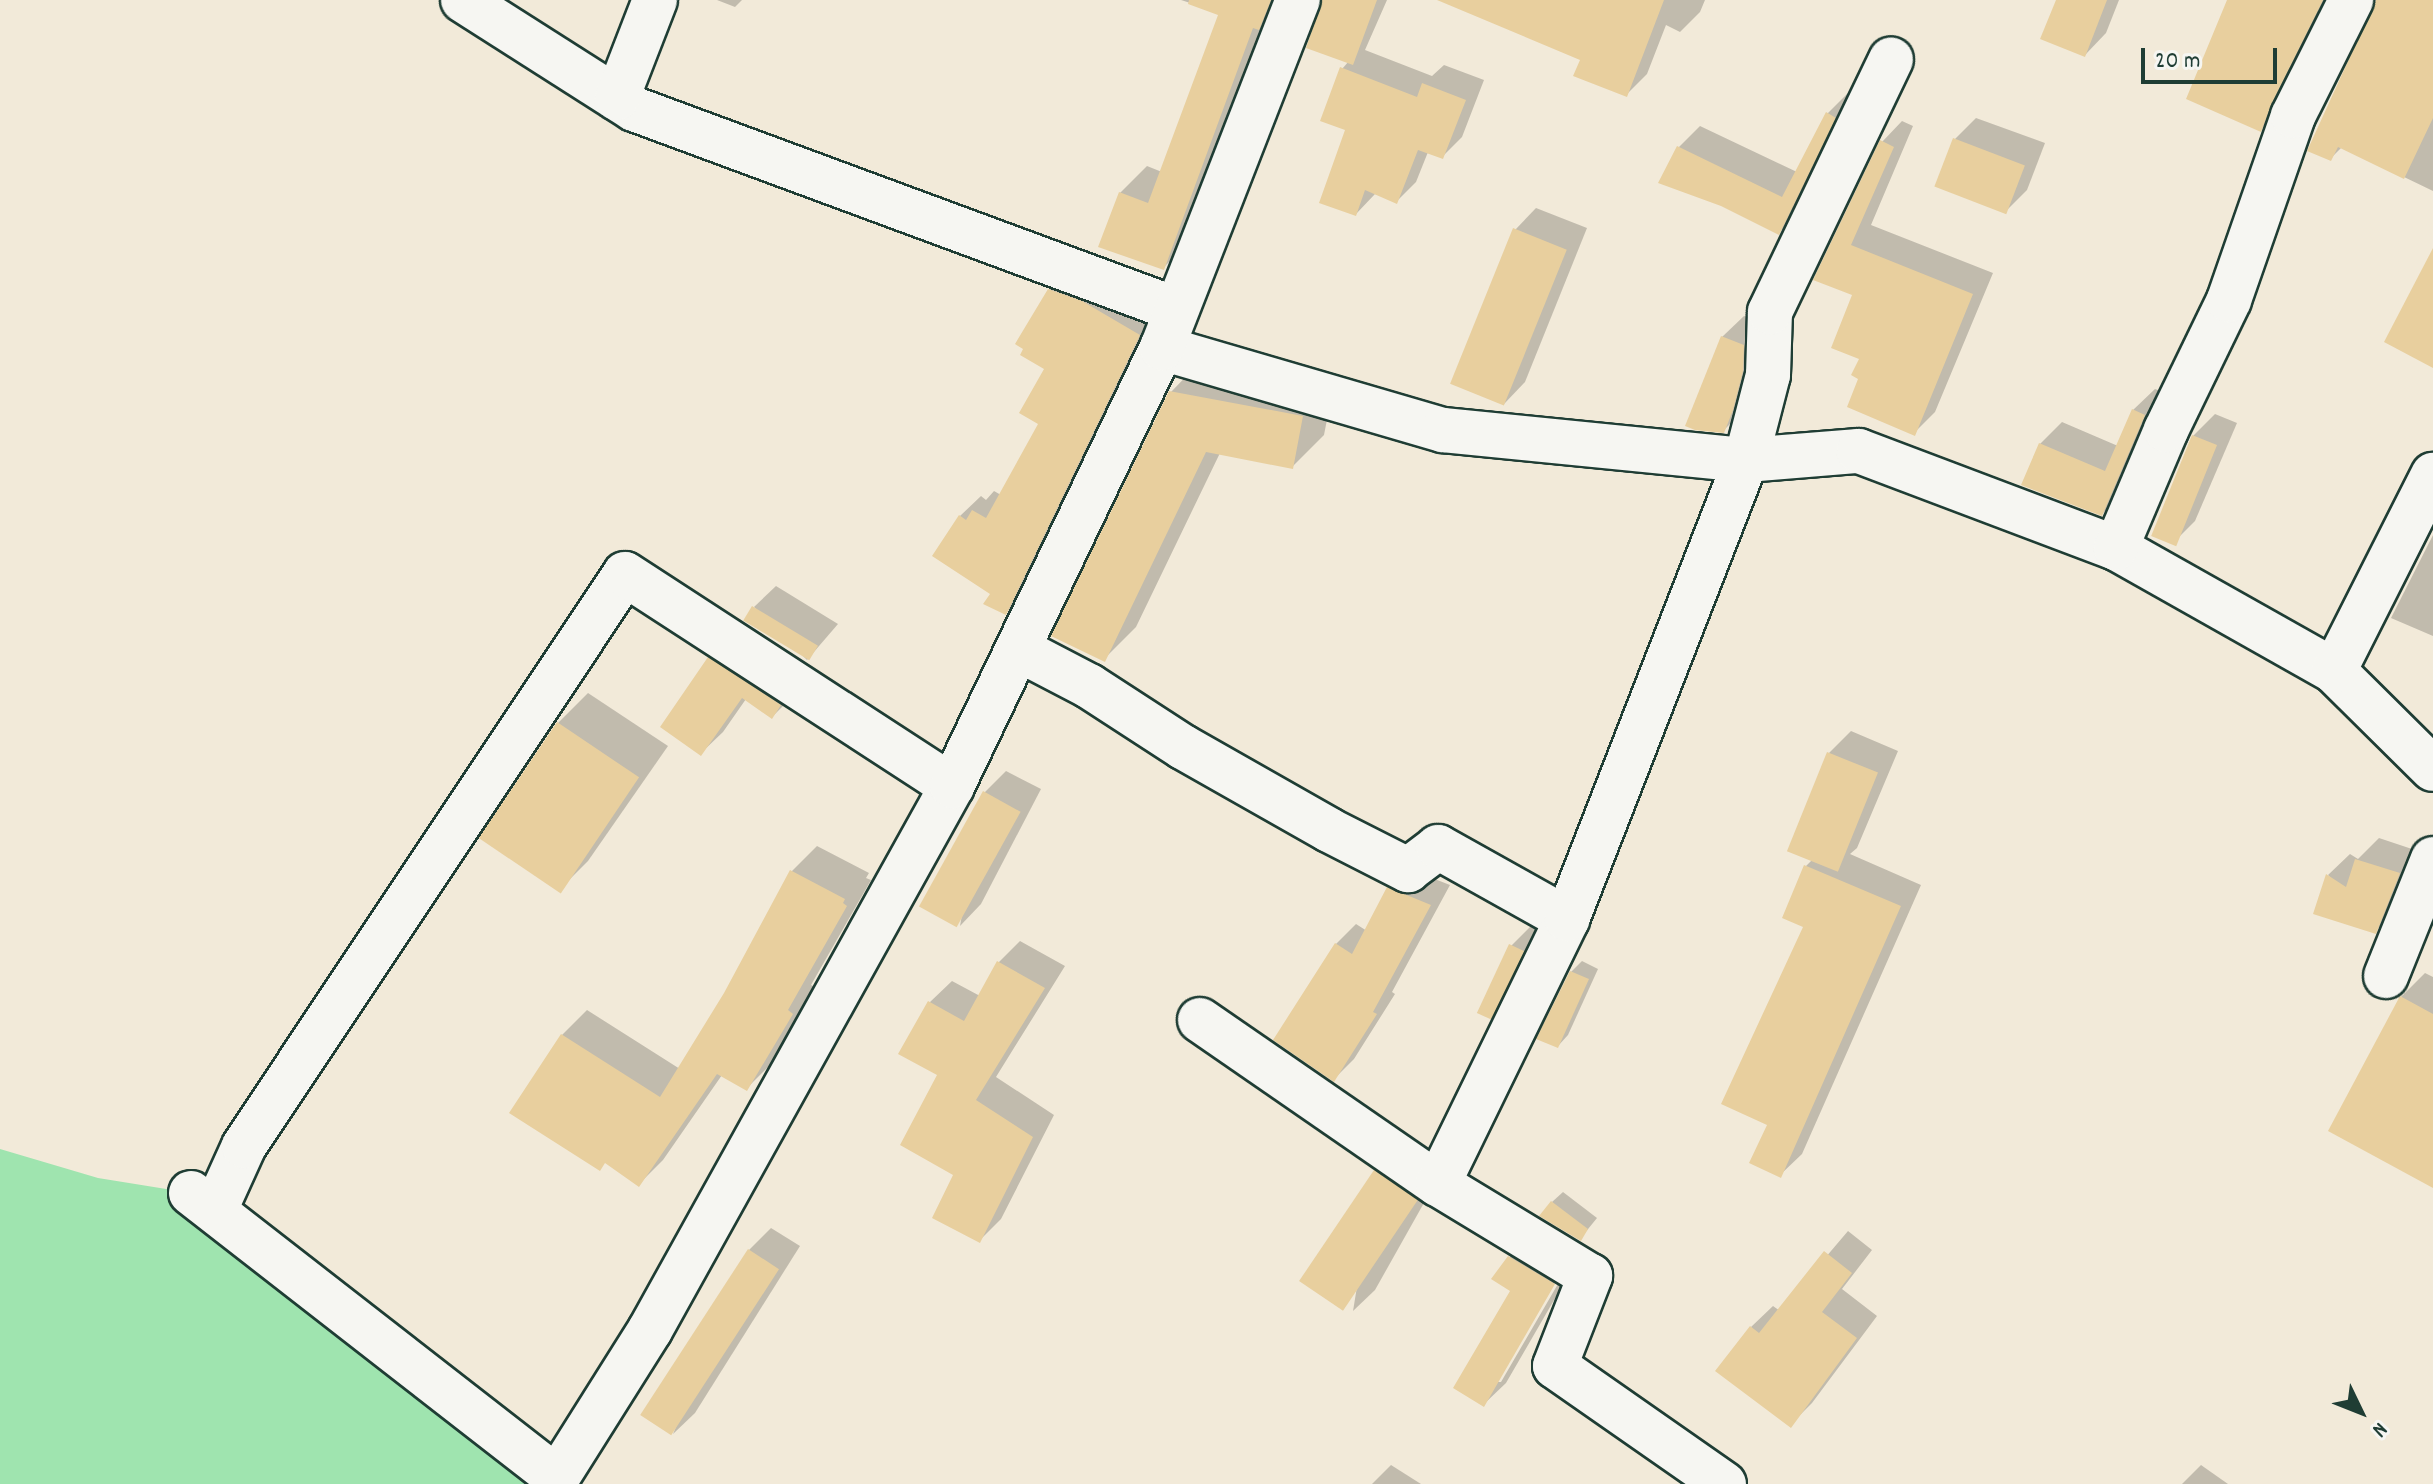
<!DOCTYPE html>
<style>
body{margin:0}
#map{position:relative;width:2433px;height:1484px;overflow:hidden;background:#f2ead9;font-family:Dekko,sans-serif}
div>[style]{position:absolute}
.green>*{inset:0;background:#9fe4af}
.shadow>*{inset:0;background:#0003}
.building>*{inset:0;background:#e8cf9e;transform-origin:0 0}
.roads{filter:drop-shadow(2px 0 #1f3d34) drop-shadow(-2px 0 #1f3d34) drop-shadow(0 2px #1f3d34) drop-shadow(0 -2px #1f3d34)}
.minor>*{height:44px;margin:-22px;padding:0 22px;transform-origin:22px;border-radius:22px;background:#f6f6f2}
span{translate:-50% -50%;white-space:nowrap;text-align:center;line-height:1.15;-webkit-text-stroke:8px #f6f6f2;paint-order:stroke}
.north{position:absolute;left:2321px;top:1372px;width:80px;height:80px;-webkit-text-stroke:6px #f6f6f2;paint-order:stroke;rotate:133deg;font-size:22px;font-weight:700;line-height:32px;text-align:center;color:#1f3d34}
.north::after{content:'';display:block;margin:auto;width:28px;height:36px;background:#1f3d34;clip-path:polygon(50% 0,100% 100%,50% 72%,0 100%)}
.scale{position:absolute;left:2141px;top:48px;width:136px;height:36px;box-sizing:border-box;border:4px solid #1f3d34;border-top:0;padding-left:10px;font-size:24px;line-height:28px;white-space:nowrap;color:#1f3d34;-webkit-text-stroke:6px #f6f6f2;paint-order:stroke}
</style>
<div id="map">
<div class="green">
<i style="clip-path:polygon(0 1149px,98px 1178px,191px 1193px,564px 1484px,0 1484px)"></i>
</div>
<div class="shadow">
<i style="clip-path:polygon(717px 0,742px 0,735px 7px)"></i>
<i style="clip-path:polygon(1181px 0,1279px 0,1190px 241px,1163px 268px,1120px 193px,1147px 166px,1162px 172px,1221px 13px)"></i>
<i style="clip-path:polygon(1332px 0,1387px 0,1365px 50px,1432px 76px,1444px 65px,1484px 80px,1462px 137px,1442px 157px,1428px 152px,1416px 182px,1397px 201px,1375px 194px,1356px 214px,1342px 69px,1349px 61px)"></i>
<i style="clip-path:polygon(1505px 0,1705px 0,1700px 12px,1680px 32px,1666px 25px,1647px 74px,1627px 94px)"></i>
<i style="clip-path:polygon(2058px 0,2119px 0,2106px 33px,2085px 55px)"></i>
<i style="clip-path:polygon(2229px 0,2338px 0,2293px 98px,2260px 130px)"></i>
<i style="clip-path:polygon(2385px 0,2433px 0,2433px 191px,2342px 147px,2331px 158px,2310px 150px,2364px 35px)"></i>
<i style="clip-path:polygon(1849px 92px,1856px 96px,1801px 211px,1779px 232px,1678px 148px,1700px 126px,1797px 172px,1827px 114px)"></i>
<i style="clip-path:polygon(1976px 118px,2045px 143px,2027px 190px,2005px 212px,1955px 139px)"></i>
<i style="clip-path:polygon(1902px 121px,1913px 126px,1871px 225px,1993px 273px,1935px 412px,1914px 433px,1861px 378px,1855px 294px,1816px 279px,1882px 142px)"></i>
<i style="clip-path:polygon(1536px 208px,1587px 228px,1525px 382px,1504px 404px,1515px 230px)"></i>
<i style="clip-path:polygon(1070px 269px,1159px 314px,1026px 592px,1006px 613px,992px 593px,960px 516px,981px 496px,986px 500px,994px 491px,1001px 495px,1041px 423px,1049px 290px)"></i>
<i style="clip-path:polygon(1744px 316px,1765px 323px,1745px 409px,1723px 431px,1722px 337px)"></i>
<i style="clip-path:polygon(1203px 359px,1334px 384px,1324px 435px,1292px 467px,1220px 453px,1136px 627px,1104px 659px,1171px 392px)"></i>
<i style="clip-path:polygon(2155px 389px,2166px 393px,2124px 492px,2102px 514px,2040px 444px,2062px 422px,2118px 446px,2133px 410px)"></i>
<i style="clip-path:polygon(2215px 414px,2237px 423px,2195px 521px,2173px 543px,2193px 436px)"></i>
<i style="clip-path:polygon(2433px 535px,2433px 636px,2391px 618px)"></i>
<i style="clip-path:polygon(776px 586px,838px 624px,807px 660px,754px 607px)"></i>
<i style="clip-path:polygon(731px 637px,794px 695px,772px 717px,746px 699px,723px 732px,701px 753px,709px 659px)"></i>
<i style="clip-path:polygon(588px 693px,668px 746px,588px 861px,558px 891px,558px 723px)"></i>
<i style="clip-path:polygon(1851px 731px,1898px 751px,1857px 848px,1850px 854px,1921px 885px,1802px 1154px,1780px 1175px,1770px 1124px,1805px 926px,1806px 866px,1812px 860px,1829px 753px)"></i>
<i style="clip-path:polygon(1006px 771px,1041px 789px,981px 904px,960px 926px,984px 793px)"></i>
<i style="clip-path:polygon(2379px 838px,2421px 852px,2397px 910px,2375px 931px,2328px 875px,2350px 854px,2358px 859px)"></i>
<i style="clip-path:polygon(817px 846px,869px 873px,866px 878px,871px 880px,811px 985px,817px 988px,771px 1064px,746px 1089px,722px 1075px,663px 1160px,638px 1185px,562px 1035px,587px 1010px,680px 1069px,726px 994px,792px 871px)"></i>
<i style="clip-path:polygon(1409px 869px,1450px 885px,1392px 992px,1395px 994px,1354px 1059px,1334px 1079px,1336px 944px,1356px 924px,1367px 931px,1389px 889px)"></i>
<i style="clip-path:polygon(1533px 924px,1544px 929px,1512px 995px,1490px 1016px,1511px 946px)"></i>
<i style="clip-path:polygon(1020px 941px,1065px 966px,996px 1077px,1054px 1115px,1001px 1219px,980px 1240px,956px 1174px,930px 1002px,952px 981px,980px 996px,999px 962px)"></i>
<i style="clip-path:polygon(1582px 961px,1598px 969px,1568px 1035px,1558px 1046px,1571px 972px)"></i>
<i style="clip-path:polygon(2425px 973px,2433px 977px,2433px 1186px,2400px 998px)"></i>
<i style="clip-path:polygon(1397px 1150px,1438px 1178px,1375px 1290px,1353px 1311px,1376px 1172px)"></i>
<i style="clip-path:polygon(1563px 1192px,1597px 1218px,1580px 1239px,1552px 1202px)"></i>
<i style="clip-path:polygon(771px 1228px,800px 1246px,695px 1413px,673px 1434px,749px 1250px)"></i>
<i style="clip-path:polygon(1848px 1231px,1872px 1250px,1842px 1289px,1877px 1316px,1812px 1403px,1790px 1425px,1751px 1327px,1773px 1306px,1780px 1311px)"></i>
<i style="clip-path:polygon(evenodd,1532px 1235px,1576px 1262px,1506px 1383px,1484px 1404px,1513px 1290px,1510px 1257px,1532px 1235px,1559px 1275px,1562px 1277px,1501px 1382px,1496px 1382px,1559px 1275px)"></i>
<i style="clip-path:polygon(1391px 1465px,1421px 1484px,1372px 1484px)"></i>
<i style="clip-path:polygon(2201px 1465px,2228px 1484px,2182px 1484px)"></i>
</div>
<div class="building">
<i style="clip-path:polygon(1189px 0,1271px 0,1259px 30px,1253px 28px,1164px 270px,1098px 247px,1119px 192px,1148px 203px,1218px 15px,1188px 4px)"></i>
<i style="clip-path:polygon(1322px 0,1377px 0,1353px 65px,1306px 48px)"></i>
<i style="clip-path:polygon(1437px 0,1664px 0,1627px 97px,1573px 76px,1580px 60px)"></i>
<i style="clip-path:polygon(2056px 0,2107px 0,2085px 57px,2040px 39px)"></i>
<i style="clip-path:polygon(2227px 0,2323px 0,2271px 105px,2261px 132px,2186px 99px)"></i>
<i style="clip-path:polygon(2376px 0,2433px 0,2433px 118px,2404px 179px,2338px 147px,2331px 161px,2307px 151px)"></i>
<i style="clip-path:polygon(1340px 67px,1417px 97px,1422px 83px,1466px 100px,1443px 159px,1418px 150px,1397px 204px,1365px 190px,1356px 216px,1319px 203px,1345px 130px,1320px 121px)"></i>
<i style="clip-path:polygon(1826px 112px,1836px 118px,1779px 235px,1721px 206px,1658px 183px,1677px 146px,1782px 197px)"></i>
<i style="left:1953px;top:138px;width:77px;height:52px;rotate:21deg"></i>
<i style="clip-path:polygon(1880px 140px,1894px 147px,1851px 245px,1973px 294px,1915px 436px,1847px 407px,1858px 379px,1851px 375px,1859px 359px,1831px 348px,1852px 295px,1813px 280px)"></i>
<i style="left:1513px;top:228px;width:58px;height:168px;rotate:22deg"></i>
<i style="clip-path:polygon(2433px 248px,2433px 368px,2384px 342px)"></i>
<i style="clip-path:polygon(1048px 289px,1082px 301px,1140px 335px,1006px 615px,983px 604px,990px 594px,932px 556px,959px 515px,966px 520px,972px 510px,986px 518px,1038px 424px,1019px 413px,1044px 369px,1020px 355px,1023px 349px,1015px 344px)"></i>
<i style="clip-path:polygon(1721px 336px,1744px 345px,1743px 371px,1733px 410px,1724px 433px,1695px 430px,1685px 426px)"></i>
<i style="clip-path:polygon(1169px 391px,1303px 416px,1293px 469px,1206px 452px,1105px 662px,1051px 636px)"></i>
<i style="clip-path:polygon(2132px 409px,2145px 415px,2102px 516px,2021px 485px,2039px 443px,2105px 471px)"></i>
<i style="left:2192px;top:435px;width:27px;height:109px;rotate:22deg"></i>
<i style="left:752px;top:606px;width:77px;height:17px;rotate:31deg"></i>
<i style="clip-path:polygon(708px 657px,781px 705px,772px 719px,742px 698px,701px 756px,660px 727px)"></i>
<i style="left:557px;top:722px;width:99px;height:140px;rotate:34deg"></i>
<i style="left:1827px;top:752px;width:55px;height:107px;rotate:22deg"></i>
<i style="left:983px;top:791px;width:43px;height:132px;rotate:29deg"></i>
<i style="clip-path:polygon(2355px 859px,2400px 873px,2376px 934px,2313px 914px,2326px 874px,2346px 887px)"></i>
<i style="clip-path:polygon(1804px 865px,1901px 906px,1781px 1178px,1749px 1163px,1767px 1125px,1721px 1104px,1803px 927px,1782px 918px)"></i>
<i style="clip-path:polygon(790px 870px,845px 899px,843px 903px,847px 906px,788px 1010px,793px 1014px,747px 1091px,717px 1074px,639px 1187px,605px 1163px,600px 1171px,509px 1113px,561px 1034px,660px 1097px,724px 993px)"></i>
<i style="clip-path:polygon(1387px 887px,1431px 905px,1373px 1012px,1377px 1014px,1334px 1082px,1273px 1040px,1335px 943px,1352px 954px)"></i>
<i style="left:1509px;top:944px;width:17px;height:76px;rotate:25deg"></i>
<i style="clip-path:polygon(997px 961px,1045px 988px,976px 1100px,1033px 1137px,980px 1243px,932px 1218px,953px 1175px,900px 1145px,937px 1075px,898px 1054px,928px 1001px,964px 1021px)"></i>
<i style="clip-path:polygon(1570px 971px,1589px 979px,1558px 1048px,1536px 1039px)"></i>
<i style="clip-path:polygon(2400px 996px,2433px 1014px,2433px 1188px,2328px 1131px)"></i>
<i style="left:1374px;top:1170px;width:53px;height:134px;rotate:34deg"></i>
<i style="clip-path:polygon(1551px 1201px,1588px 1229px,1581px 1241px,1539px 1216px)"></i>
<i style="left:748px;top:1249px;width:37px;height:198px;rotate:33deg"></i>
<i style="clip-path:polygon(1824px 1251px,1852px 1273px,1822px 1312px,1857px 1338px,1791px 1428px,1715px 1371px,1750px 1326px,1759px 1333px)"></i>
<i style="clip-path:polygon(1508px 1256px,1555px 1284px,1484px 1407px,1453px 1388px,1510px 1291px,1491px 1279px)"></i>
</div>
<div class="roads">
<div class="minor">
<i style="left:463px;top:0;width:203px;rotate:32.5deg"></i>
<i style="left:634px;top:109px;width:577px;rotate:20.29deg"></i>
<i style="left:617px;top:98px;width:105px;rotate:-68.8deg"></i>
<i style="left:1162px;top:348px;width:293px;rotate:16.3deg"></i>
<i style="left:1443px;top:430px;width:304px;rotate:5.7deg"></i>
<i style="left:1746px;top:460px;width:113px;rotate:-4.6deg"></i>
<i style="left:1859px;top:451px;width:275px;rotate:20.7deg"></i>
<i style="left:2116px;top:548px;width:250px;rotate:29.4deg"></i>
<i style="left:2334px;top:671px;width:139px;rotate:44.7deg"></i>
<i style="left:2116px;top:548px;width:128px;rotate:-67deg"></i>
<i style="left:2166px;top:430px;width:144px;rotate:-64.1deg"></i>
<i style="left:2229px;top:300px;width:195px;rotate:-70.8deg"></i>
<i style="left:2293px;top:116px;width:130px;rotate:-63.4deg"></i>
<i style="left:1018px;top:649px;width:80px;rotate:27.5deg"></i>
<i style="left:1089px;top:686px;width:112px;rotate:33deg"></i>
<i style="left:1183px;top:747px;width:168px;rotate:29.6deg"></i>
<i style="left:1329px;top:830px;width:89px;rotate:26.9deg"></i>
<i style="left:1408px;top:870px;width:38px;rotate:-37deg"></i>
<i style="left:1438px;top:847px;width:148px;rotate:29.2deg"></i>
<i style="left:2334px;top:671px;width:220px;rotate:-63.2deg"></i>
<i style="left:2386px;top:976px;width:126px;rotate:-68.1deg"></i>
<i style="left:1200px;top:1020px;width:289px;rotate:34.6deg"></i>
<i style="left:191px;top:1193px;width:461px;rotate:37.9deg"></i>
<i style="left:215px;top:1210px;width:70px;rotate:-65.6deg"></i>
<i style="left:244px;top:1146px;width:687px;rotate:-56.33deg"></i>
<i style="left:625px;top:574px;width:390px;rotate:33deg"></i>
<i style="left:553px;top:1484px;width:182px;rotate:-57.8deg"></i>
<i style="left:650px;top:1330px;width:622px;rotate:-60.96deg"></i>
<i style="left:952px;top:786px;width:486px;rotate:-64.4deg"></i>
<i style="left:1162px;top:348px;width:374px;rotate:-68.7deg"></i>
<i style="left:1724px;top:1484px;width:206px;rotate:-145.1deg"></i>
<i style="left:1555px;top:1366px;width:97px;rotate:-68.7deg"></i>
<i style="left:1590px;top:1276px;width:178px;rotate:-148.8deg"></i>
<i style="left:1438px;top:1184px;width:295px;rotate:-64deg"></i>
<i style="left:1567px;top:919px;width:493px;rotate:-68.7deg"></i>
<i style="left:1746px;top:460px;width:88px;rotate:-75.5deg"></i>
<i style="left:1768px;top:375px;width:63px;rotate:-88.2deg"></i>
<i style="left:1770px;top:312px;width:280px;rotate:-64.4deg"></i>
</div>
</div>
<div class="north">N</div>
<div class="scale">20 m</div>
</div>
